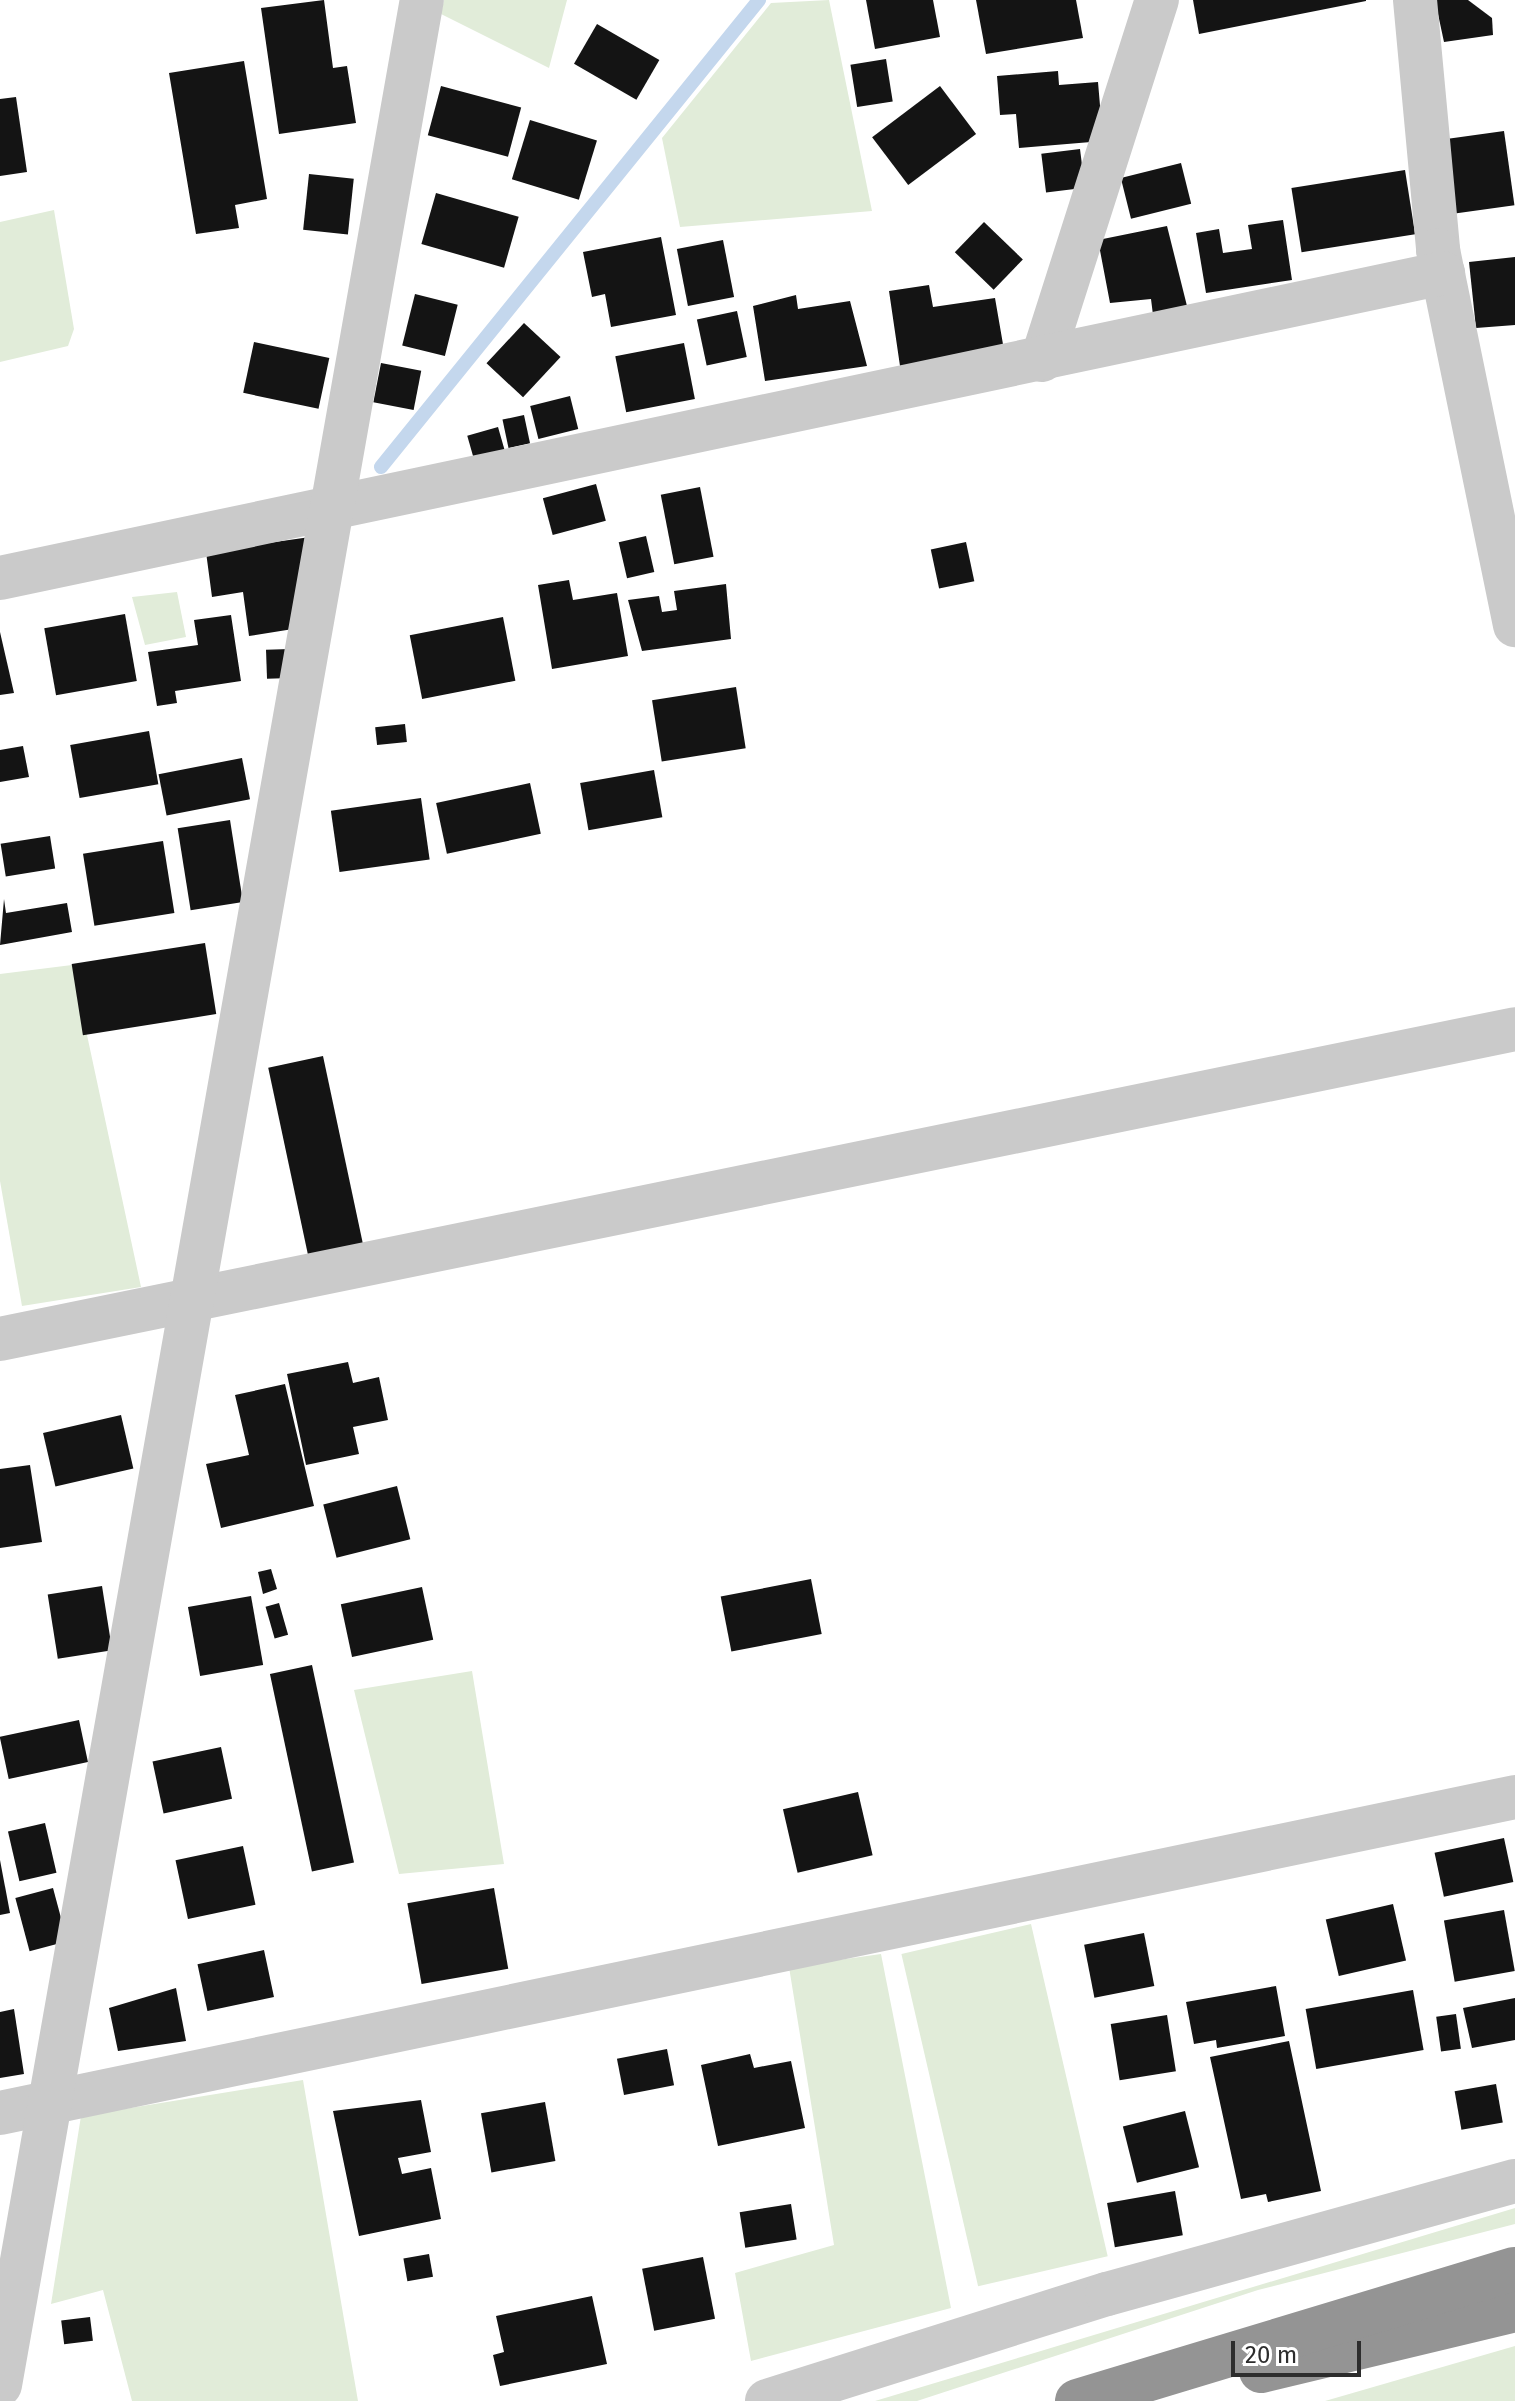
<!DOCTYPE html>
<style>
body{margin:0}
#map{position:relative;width:1515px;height:2401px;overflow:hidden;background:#fff;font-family:"Fira Sans",sans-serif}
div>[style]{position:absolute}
.green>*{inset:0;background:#e1ecd9;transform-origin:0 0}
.stream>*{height:14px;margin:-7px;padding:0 7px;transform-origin:7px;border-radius:7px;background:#c4d7ed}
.building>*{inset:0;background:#141414;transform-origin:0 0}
.minor>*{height:44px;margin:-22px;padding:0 22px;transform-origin:22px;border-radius:22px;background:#cacaca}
.highway>*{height:44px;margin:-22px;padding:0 22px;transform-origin:22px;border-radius:22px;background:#949494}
span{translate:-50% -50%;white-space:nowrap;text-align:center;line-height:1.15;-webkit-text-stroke:8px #fff;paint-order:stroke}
.scale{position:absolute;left:1231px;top:2341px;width:130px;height:36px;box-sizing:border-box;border:4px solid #2d2d2d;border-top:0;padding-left:10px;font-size:24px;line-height:28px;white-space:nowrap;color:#2d2d2d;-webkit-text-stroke:6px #fff;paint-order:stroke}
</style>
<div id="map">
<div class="green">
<i style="clip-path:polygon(444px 0,567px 0,549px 68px,441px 14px)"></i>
<i style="clip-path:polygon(829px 0,872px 211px,680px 227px,662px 138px,771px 3px)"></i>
<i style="clip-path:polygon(54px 210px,74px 329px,68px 346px,0 362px,0 222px)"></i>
<i style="clip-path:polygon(177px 592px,186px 637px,145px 645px,132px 597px)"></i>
<i style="clip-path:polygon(72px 965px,141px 1287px,22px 1306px,0 1181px,0 974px)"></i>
<i style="clip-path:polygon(472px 1671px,504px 1864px,399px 1874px,354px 1690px)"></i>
<i style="left:1031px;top:1924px;width:341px;height:133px;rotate:77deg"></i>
<i style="clip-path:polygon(881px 1954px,951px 2308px,751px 2361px,735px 2273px,834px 2245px,789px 1967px)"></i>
<i style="clip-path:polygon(303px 2080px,358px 2401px,132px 2401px,103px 2290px,51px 2304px,81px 2116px)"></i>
<i style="clip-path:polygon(1515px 2208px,1515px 2224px,1258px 2290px,917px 2401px,875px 2401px)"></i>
<i style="clip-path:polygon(1515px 2346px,1515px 2401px,1325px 2401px)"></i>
</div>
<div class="stream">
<i style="left:381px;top:467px;width:601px;rotate:-51.01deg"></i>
</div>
<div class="building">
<i style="clip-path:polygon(324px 0,333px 68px,347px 66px,356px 123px,279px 134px,261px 8px)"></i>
<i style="clip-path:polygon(866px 0,933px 0,940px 37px,875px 49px)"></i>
<i style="clip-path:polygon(976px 0,1076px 0,1083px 38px,986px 54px)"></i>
<i style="clip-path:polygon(1193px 0,1366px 0,1366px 1px,1199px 34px)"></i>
<i style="clip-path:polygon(1435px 0,1468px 0,1492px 18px,1493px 35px,1444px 42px)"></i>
<i style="left:597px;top:24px;width:72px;height:46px;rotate:30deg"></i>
<i style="left:886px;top:59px;width:43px;height:36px;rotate:81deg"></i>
<i style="clip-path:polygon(244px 61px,267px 199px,235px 205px,239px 228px,196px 234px,169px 73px)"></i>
<i style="clip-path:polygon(1058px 71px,1059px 85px,1098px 82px,1103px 141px,1019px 148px,1016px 114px,1000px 115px,997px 76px)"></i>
<i style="left:441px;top:86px;width:83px;height:51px;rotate:15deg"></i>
<i style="left:940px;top:86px;width:60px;height:85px;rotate:53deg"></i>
<i style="clip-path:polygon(16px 97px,27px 172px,0 176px,0 99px)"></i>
<i style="left:530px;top:120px;width:70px;height:62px;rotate:17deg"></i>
<i style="left:1504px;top:131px;width:75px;height:60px;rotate:82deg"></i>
<i style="left:1080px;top:149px;width:39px;height:39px;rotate:83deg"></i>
<i style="left:1181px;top:163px;width:42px;height:62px;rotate:76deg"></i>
<i style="left:1405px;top:170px;width:65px;height:115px;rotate:81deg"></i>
<i style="left:309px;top:174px;width:45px;height:56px;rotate:6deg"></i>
<i style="left:436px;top:193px;width:86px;height:53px;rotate:16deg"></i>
<i style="clip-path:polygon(1283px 220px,1292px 280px,1206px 293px,1196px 233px,1219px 229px,1223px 253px,1252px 249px,1248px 225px)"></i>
<i style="left:984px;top:222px;width:54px;height:42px;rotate:44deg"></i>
<i style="clip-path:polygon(1167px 226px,1189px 314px,1154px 323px,1151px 299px,1110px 303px,1098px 240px)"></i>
<i style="clip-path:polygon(661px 237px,676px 315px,611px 327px,605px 294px,592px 297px,583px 252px)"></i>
<i style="left:723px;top:240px;width:58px;height:47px;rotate:79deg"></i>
<i style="clip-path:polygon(1515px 257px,1515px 325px,1476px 328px,1469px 262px)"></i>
<i style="clip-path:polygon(929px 285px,933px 307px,995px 298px,1004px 350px,900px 366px,889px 291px)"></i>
<i style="left:415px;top:294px;width:44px;height:53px;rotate:14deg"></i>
<i style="clip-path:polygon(796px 295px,798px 309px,850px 301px,867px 366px,765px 381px,753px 306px)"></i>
<i style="left:737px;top:311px;width:47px;height:41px;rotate:78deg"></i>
<i style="left:524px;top:323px;width:50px;height:55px;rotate:43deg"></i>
<i style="left:254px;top:342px;width:77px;height:52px;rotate:12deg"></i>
<i style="left:684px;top:343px;width:57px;height:70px;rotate:79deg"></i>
<i style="left:381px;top:363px;width:41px;height:40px;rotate:11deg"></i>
<i style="left:570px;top:396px;width:34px;height:41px;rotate:76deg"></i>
<i style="left:524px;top:415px;width:29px;height:22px;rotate:78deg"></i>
<i style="left:498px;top:427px;width:26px;height:32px;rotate:74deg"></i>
<i style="left:596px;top:484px;width:38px;height:55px;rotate:75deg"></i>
<i style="left:700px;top:487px;width:71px;height:40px;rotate:79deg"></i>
<i style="left:646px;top:536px;width:37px;height:28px;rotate:77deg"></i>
<i style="clip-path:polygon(310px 537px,293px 629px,249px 636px,243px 592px,212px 597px,206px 552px)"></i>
<i style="left:966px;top:542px;width:40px;height:36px;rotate:78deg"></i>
<i style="clip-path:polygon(569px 580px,573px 600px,617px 593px,628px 656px,552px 669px,538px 585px)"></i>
<i style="clip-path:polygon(726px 584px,731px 639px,642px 651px,628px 600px,659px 596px,662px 612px,677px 610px,674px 591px)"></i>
<i style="left:125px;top:614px;width:68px;height:82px;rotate:80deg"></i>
<i style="clip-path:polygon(231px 615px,241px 681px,175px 691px,177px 703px,157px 706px,148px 652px,198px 645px,194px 620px)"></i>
<i style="left:503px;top:617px;width:65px;height:95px;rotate:79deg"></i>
<i style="clip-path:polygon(0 632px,14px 693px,0 695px)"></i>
<i style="left:290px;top:649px;width:29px;height:24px;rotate:88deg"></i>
<i style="left:736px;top:687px;width:62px;height:85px;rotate:81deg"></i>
<i style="left:405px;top:724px;width:18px;height:30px;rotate:84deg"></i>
<i style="left:149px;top:731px;width:54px;height:80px;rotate:80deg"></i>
<i style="clip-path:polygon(23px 746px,29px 777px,0 782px,0 750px)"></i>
<i style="left:242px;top:758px;width:42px;height:85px;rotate:79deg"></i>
<i style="left:654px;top:770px;width:48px;height:75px;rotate:80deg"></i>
<i style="left:530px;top:783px;width:52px;height:96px;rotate:78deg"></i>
<i style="left:421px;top:798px;width:62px;height:91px;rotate:82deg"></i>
<i style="left:230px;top:820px;width:83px;height:53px;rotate:81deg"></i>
<i style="left:50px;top:836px;width:33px;height:50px;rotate:81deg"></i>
<i style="left:163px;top:841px;width:73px;height:81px;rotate:81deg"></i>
<i style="clip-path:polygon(4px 899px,6px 913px,67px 903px,72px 932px,0 945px)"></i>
<i style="left:205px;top:943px;width:72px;height:135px;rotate:81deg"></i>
<i style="left:323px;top:1056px;width:194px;height:56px;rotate:78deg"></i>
<i style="clip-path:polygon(348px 1362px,353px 1383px,379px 1377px,388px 1420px,353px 1427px,359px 1454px,306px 1465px,287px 1374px)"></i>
<i style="clip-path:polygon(285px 1384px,314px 1506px,221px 1528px,206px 1464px,249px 1455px,235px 1395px)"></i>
<i style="left:121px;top:1415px;width:55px;height:80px;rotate:77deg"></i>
<i style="clip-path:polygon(30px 1465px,42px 1542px,0 1548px,0 1469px)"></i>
<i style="left:397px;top:1486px;width:55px;height:76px;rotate:76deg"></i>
<i style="clip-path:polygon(271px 1569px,277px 1589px,263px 1594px,258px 1572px)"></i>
<i style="left:811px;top:1579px;width:56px;height:92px;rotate:79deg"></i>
<i style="left:102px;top:1586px;width:65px;height:55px;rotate:81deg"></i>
<i style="left:422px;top:1587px;width:54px;height:83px;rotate:78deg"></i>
<i style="left:251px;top:1596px;width:70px;height:64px;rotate:80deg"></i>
<i style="left:279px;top:1603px;width:33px;height:14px;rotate:74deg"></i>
<i style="left:312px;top:1665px;width:202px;height:43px;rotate:78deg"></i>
<i style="left:79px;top:1720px;width:43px;height:81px;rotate:78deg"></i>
<i style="left:221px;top:1747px;width:53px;height:70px;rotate:78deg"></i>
<i style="left:858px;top:1792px;width:65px;height:77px;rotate:77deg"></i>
<i style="left:45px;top:1823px;width:51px;height:38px;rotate:77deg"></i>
<i style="left:1504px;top:1838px;width:45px;height:71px;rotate:78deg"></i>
<i style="left:243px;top:1846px;width:60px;height:69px;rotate:78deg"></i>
<i style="clip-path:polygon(0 1860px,10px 1913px,0 1915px)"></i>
<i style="left:53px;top:1888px;width:55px;height:39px;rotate:75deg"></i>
<i style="left:494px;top:1888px;width:82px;height:88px;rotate:80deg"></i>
<i style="left:1393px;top:1904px;width:58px;height:69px;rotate:77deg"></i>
<i style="left:1504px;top:1910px;width:62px;height:61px;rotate:80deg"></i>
<i style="left:1144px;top:1933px;width:54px;height:61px;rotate:79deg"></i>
<i style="left:264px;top:1950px;width:48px;height:68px;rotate:78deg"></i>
<i style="clip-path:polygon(1276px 1986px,1285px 2036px,1217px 2048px,1216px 2040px,1194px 2044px,1186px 2002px)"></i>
<i style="clip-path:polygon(176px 1988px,186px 2041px,118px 2051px,109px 2008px)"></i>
<i style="left:1413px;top:1990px;width:61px;height:109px;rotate:80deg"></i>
<i style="clip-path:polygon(1515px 1998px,1515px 2040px,1472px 2048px,1463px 2008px)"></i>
<i style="clip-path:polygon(14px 2009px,24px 2074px,0 2078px,0 2012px)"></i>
<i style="left:1456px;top:2014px;width:35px;height:20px;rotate:82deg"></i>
<i style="left:1167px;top:2015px;width:57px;height:57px;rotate:81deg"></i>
<i style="clip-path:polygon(1289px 2041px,1321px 2191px,1268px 2202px,1266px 2194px,1241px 2199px,1210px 2057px)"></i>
<i style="left:667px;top:2049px;width:37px;height:51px;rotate:79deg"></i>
<i style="clip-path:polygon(750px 2054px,754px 2068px,791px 2061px,805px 2128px,718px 2146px,701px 2065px)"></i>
<i style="left:1496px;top:2084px;width:39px;height:42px;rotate:80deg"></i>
<i style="clip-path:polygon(421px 2100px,431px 2152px,398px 2158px,402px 2174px,431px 2168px,441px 2219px,359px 2236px,333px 2111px)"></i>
<i style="left:545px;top:2102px;width:60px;height:65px;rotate:80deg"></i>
<i style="left:1185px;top:2111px;width:58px;height:64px;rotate:76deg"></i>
<i style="left:1175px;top:2191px;width:45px;height:69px;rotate:80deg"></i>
<i style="left:791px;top:2204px;width:36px;height:52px;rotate:81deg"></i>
<i style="left:429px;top:2254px;width:23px;height:26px;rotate:80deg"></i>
<i style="left:703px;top:2257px;width:63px;height:62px;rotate:79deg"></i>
<i style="clip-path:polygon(592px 2296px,607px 2364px,500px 2386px,493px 2355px,504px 2352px,496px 2316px)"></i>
<i style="left:90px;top:2317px;width:24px;height:29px;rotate:83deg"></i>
</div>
<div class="minor">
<i style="left:1415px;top:0;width:251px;rotate:84.7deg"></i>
<i style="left:1438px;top:250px;width:383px;rotate:78.4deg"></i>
<i style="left:1042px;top:360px;width:378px;rotate:-72.3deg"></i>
<i style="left:0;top:578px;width:1475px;rotate:-11.93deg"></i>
<i style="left:0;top:1339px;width:1546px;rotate:-11.56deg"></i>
<i style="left:0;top:2113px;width:1548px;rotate:-11.78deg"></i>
<i style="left:0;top:2385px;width:2422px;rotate:-79.97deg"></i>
<i style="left:767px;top:2401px;width:356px;rotate:-17.5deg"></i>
<i style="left:1107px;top:2294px;width:423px;rotate:-15.5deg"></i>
</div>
<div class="highway">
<i style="left:1261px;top:2371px;width:261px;rotate:-13.5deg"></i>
<i style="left:1077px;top:2401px;width:457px;rotate:-16.8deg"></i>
</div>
<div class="scale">20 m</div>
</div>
